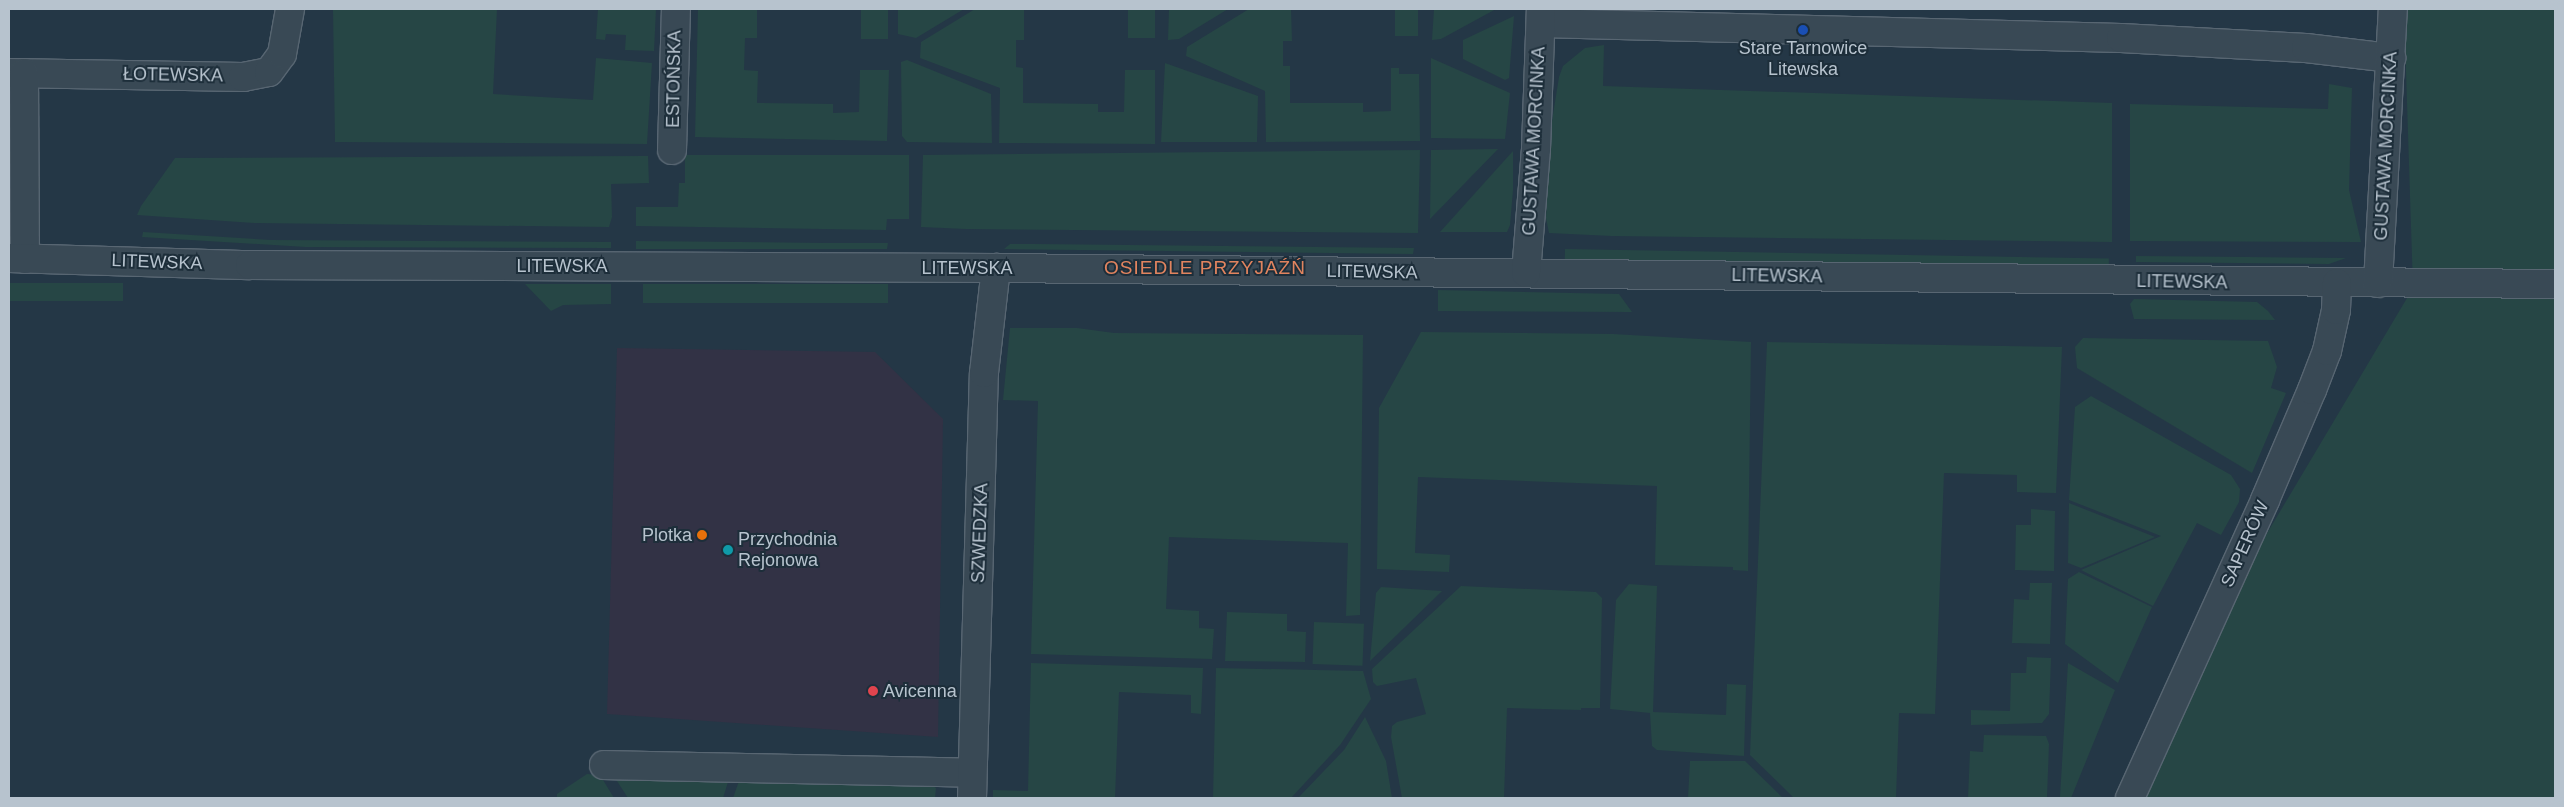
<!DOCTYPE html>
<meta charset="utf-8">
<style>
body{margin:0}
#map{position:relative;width:2564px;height:807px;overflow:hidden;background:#243746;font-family:Helvetica,sans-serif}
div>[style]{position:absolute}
.medical>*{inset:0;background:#323245}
.green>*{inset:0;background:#264645;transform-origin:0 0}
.roads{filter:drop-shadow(1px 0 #586672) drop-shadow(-1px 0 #586672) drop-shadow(0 1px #586672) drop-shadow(0 -1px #586672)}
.minor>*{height:28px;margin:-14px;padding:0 14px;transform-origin:14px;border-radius:14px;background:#394955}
.dots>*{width:14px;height:14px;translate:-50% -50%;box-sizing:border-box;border:2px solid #1d2e3a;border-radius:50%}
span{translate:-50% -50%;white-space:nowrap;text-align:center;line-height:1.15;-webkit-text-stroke:4px #1d2e3a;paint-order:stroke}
.poi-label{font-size:18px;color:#b7c3ce}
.right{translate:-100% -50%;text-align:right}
.left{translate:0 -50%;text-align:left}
.street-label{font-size:18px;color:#b7c3ce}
.neighbourhood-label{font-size:19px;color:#e1845f;letter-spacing:1px}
.frame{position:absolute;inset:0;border:10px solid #b7c3ce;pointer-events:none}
</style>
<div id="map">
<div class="medical">
<i style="clip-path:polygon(617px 348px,875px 352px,943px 419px,938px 737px,607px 714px)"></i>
</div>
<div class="green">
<i style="clip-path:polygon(333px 9px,497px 9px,493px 94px,593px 100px,596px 58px,652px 63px,647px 144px,335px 142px)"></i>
<i style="clip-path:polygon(598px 9px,656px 9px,654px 51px,625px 50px,626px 35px,606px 34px,605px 40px,596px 39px)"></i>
<i style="clip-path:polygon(698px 9px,757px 9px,757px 38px,745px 38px,744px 70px,758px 71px,757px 103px,833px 104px,833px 113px,859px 112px,860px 70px,889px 70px,887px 141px,695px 137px)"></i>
<i style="left:861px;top:9px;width:27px;height:30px"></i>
<i style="clip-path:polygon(898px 9px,964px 9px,916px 38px,898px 34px)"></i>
<i style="clip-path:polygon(975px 9px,1024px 9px,1024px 40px,1016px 40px,1016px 67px,1023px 68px,1023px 103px,1098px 104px,1098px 112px,1124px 112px,1125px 70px,1155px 70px,1155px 144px,999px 143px,1000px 88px,920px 58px,921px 42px)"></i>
<i style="left:1128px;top:9px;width:27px;height:29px"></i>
<i style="clip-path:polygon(1169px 9px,1228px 9px,1179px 39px,1168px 40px)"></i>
<i style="clip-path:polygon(1249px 9px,1291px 9px,1292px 41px,1283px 41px,1283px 66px,1290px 66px,1290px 103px,1363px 103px,1363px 112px,1391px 111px,1391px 68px,1399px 68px,1399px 74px,1419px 74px,1420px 141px,1266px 142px,1265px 91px,1186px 56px,1187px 47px)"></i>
<i style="left:1395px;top:9px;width:23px;height:27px"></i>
<i style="clip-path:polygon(1434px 9px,1496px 9px,1441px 39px,1432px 40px)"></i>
<i style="clip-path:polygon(2404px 9px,2555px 9px,2555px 798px,2129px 798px,2147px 735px,2413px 288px)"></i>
<i style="clip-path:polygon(1514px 16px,1509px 78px,1505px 80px,1463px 59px,1463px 40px)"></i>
<i style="clip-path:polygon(1604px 45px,1603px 86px,2112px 103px,2112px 242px,1612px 236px,1549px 233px,1546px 218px,1548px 179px,1552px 121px,1559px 77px,1563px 66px,1585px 48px)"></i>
<i style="clip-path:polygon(1431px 58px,1510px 93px,1505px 139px,1431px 138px)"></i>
<i style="clip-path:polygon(907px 60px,991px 94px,992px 143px,907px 142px,902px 136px,901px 62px)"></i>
<i style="clip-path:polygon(1165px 63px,1258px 96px,1257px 142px,1161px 142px)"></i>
<i style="clip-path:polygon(2329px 84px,2352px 88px,2349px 190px,2361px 242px,2130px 241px,2130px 104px,2328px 109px)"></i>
<i style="clip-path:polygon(1498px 149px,1430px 219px,1431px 150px)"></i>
<i style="clip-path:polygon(1420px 150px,1418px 233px,966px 229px,921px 227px,923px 155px)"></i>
<i style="clip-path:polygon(1513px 151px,1513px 190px,1510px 225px,1507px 232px,1440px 232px)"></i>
<i style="clip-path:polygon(685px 155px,909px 155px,909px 219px,887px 219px,886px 230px,636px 226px,636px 207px,678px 207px,679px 183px,685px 183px)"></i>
<i style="clip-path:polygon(648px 156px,649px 183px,611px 184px,612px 217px,609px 227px,254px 223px,137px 215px,141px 206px,175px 158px)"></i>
<i style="clip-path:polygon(143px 232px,271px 240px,611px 242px,611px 248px,306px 247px,142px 237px)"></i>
<i style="clip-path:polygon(636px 241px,825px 243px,888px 243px,887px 249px,636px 249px)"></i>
<i style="clip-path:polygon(1010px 244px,1035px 244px,1414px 248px,1413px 254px,1004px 249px)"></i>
<i style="left:1565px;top:249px;width:544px;height:13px;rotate:1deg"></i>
<i style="clip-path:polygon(2136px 256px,2247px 257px,2346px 258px,2329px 264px,2136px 262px)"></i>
<i style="left:9px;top:283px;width:114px;height:18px"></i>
<i style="clip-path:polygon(525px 284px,611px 284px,611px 304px,563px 305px,551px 311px)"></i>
<i style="left:888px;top:284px;width:19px;height:245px;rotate:90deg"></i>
<i style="clip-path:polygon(1438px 290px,1619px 294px,1632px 312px,1438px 311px)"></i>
<i style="clip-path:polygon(2134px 299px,2257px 302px,2268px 311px,2275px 320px,2134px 319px,2130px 304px)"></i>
<i style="clip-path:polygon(1010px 328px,1077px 328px,1114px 333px,1363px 335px,1360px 615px,1346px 616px,1348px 543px,1169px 537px,1166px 609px,1199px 611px,1199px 628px,1214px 629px,1212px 659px,1031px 654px,1038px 401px,1003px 400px)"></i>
<i style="clip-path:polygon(1421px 332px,1613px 334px,1751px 342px,1748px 571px,1733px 570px,1733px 567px,1655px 565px,1657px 486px,1418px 477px,1415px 553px,1450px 555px,1449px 572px,1377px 569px,1379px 408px)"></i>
<i style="clip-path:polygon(2083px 338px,2268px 341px,2277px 367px,2271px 388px,2286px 393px,2252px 473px,2077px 368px,2075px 347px)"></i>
<i style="clip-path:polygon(1767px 342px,2062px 347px,2056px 493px,2017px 492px,2017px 475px,1944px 473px,1935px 714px,1899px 713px,1896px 798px,1794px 798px,1750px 755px)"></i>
<i style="clip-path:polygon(2091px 396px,2231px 475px,2240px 489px,2239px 502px,2221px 535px,2197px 523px,2153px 606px,2081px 570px,2161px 536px,2069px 500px,2075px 407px)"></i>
<i style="clip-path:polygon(2069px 503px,2155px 537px,2081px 568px,2068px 563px)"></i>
<i style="clip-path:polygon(2031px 509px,2055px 511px,2054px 571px,2015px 570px,2016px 525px,2031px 525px)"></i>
<i style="clip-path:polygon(2079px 572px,2152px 607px,2118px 683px,2065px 644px,2068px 579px)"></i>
<i style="clip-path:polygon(2030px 583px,2052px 583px,2050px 644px,2012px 643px,2014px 599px,2029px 600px)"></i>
<i style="clip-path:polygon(1629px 584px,1657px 586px,1653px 712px,1726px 715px,1727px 684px,1746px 685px,1744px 756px,1657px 750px,1652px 746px,1650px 713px,1610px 709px,1616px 600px)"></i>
<i style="clip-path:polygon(1461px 586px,1596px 592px,1602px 598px,1600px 708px,1581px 708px,1581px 710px,1507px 708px,1504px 798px,1402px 798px,1391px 737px,1392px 726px,1397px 722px,1426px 714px,1416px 678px,1377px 686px,1373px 682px,1372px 669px)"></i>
<i style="clip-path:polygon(1381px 587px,1442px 591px,1370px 661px,1376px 593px)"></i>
<i style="clip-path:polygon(1227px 612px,1287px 614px,1287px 631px,1306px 632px,1305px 662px,1225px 661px)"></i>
<i style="left:1314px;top:622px;width:50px;height:42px;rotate:2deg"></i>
<i style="clip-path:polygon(2027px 657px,2051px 658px,2049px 714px,2042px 723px,1971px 725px,1971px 710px,2010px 711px,2011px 673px,2026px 673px)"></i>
<i style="clip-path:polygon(1031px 663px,1203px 668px,1201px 714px,1191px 713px,1191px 695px,1119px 692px,1115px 798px,993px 798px,993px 790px,1028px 791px)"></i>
<i style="clip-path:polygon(2068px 663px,2115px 690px,2071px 798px,2062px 798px,2060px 797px)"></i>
<i style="clip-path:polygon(1216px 668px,1363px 671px,1371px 699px,1340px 745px,1291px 798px,1213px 798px)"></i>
<i style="clip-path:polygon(1365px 717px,1386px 761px,1392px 798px,1298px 798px,1344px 750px)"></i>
<i style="clip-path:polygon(1984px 735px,2046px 736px,2049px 744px,2047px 798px,1968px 798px,1970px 751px,1983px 752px)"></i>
<i style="clip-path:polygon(1690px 761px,1745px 761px,1783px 798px,1688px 798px)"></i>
<i style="clip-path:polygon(587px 774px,600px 775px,614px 798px,557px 798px,557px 794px)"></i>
<i style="clip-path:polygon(615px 778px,728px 782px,723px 798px,628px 798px)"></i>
<i style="clip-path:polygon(739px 781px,930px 784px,936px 788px,935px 798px,733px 798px)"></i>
</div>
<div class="roads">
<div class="minor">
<i style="left:1541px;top:23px;width:580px;rotate:1.48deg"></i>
<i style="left:2121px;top:38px;width:185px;rotate:3.1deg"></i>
<i style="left:2306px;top:48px;width:86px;rotate:6.7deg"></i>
<i style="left:9px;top:73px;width:234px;rotate:1deg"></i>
<i style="left:243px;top:77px;width:26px;rotate:-11deg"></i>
<i style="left:269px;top:72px;width:22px;rotate:-54deg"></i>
<i style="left:282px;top:54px;width:46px;rotate:-79.9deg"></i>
<i style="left:24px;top:73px;width:186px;rotate:89.7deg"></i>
<i style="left:672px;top:150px;width:141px;rotate:-88.4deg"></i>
<i style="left:9px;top:258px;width:241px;rotate:1.7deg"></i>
<i style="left:250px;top:265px;width:746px;rotate:0.23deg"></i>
<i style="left:996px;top:268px;width:1559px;rotate:0.59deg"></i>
<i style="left:1526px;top:273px;width:124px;rotate:-85.4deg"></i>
<i style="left:1536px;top:149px;width:140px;rotate:-88deg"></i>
<i style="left:2378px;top:283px;width:274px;rotate:-86.9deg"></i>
<i style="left:604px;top:765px;width:368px;rotate:1.2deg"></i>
<i style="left:972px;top:798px;width:425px;rotate:-88.4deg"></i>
<i style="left:984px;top:373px;width:106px;rotate:-83.5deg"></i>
<i style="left:2130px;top:798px;width:327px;rotate:-65.6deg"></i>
<i style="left:2265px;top:500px;width:120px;rotate:-66.9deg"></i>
<i style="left:2312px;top:390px;width:42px;rotate:-69deg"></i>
<i style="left:2327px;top:351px;width:42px;rotate:-77.6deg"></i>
<i style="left:2336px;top:310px;width:27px;rotate:-88deg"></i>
</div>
</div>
<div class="dots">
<i style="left:1803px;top:30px;background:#1a4fb4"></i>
<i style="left:702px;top:535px;background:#e8710a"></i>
<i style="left:728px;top:550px;background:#0f9aa8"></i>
<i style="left:873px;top:691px;background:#e0444e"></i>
</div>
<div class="poi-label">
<span style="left:1803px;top:59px">Stare Tarnowice<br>Litewska</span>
<span class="right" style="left:692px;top:535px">Plotka</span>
<span class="left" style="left:738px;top:550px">Przychodnia<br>Rejonowa</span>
<span class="left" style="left:883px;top:691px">Avicenna</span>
</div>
<div class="street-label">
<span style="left:173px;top:75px;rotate:1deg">ŁOTEWSKA</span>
<span style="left:674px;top:79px;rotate:-89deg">ESTOŃSKA</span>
<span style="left:1534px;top:141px;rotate:-87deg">GUSTAWA MORCINKA</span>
<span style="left:2386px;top:146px;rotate:-87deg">GUSTAWA MORCINKA</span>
<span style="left:157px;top:262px;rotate:2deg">LITEWSKA</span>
<span style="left:562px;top:266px">LITEWSKA</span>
<span style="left:967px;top:268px">LITEWSKA</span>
<span style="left:1372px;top:272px;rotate:1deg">LITEWSKA</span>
<span style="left:1777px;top:276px;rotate:1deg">LITEWSKA</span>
<span style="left:2182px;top:282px;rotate:1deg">LITEWSKA</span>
<span style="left:980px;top:533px;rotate:-88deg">SZWEDZKA</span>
<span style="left:2245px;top:544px;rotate:-66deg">SAPERÓW</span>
</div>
<div class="neighbourhood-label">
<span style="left:1205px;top:268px">OSIEDLE PRZYJAŹŃ</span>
</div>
<div class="frame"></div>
</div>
